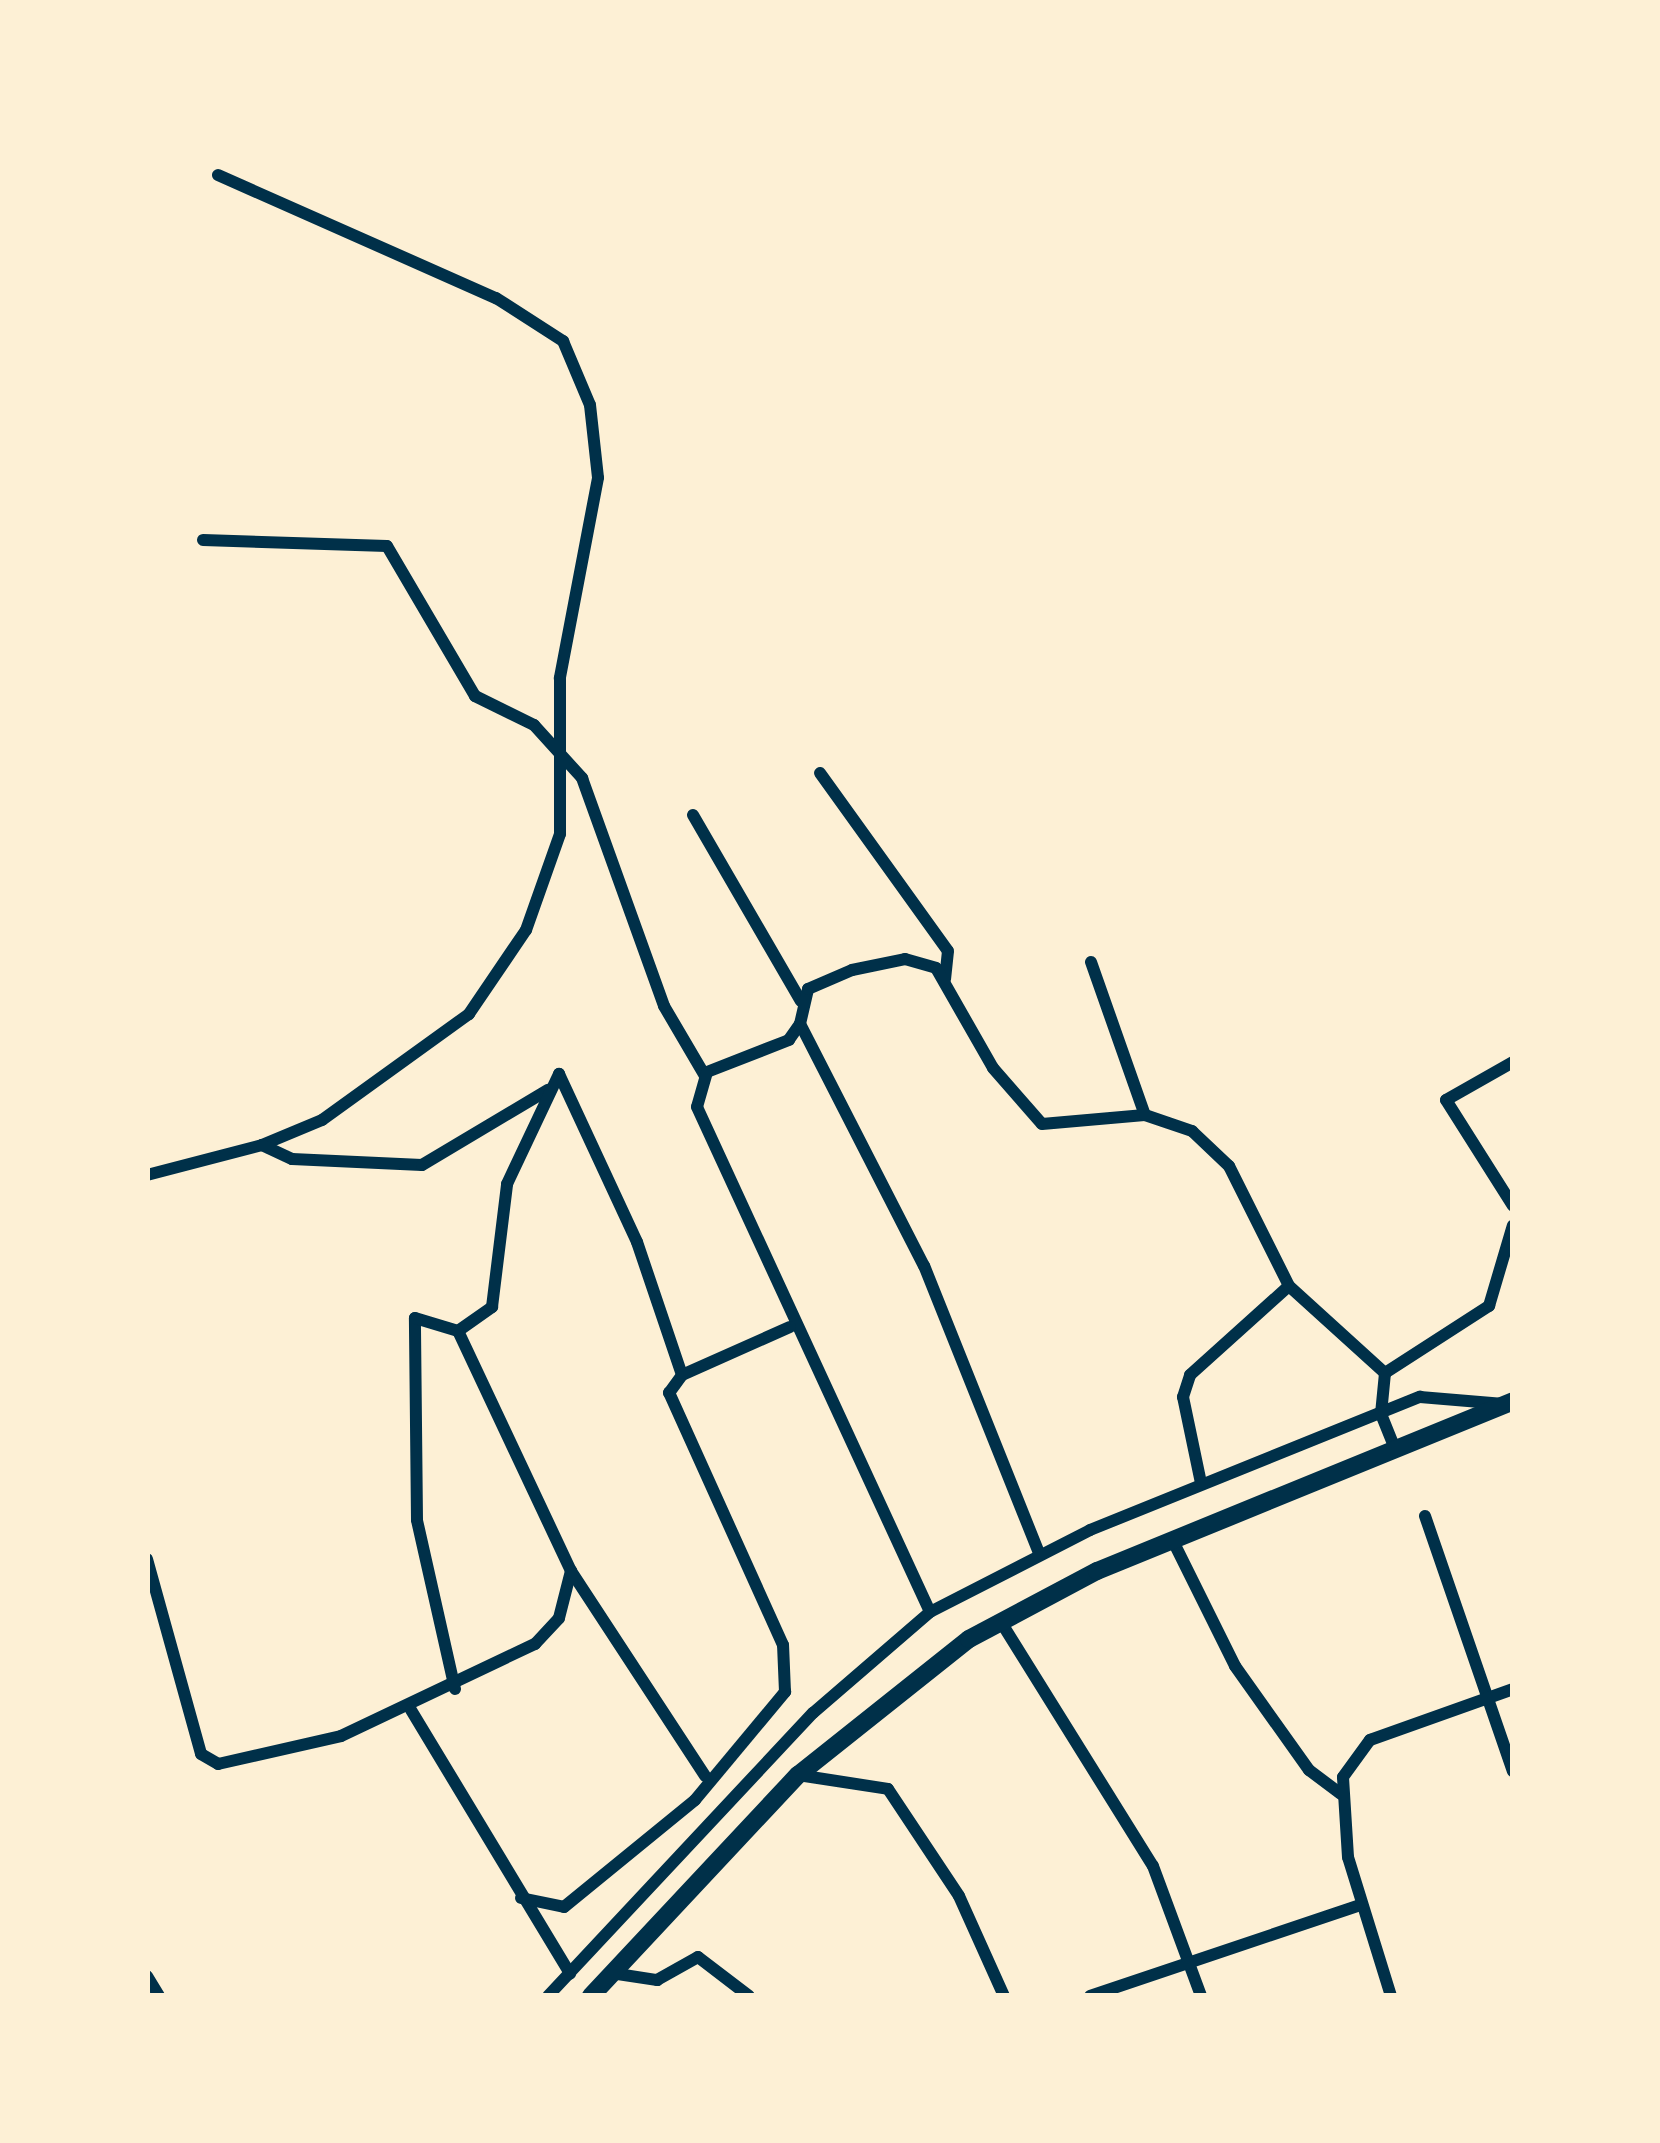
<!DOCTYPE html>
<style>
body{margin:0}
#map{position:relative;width:1660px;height:2143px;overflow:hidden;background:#fdf0d5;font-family:Helvetica,sans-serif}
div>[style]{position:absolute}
.minor>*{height:12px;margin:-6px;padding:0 6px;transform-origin:6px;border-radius:6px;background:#003049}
.secondary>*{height:18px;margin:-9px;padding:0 9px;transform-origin:9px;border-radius:9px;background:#003049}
span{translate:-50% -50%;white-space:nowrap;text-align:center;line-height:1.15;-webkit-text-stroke:9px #fdf0d5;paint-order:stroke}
.frame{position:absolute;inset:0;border:150px solid #fdf0d5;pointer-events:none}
</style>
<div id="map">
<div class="minor">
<i style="left:218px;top:175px;width:304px;rotate:23.9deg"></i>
<i style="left:496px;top:298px;width:80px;rotate:32.7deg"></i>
<i style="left:563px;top:341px;width:69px;rotate:67.1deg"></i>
<i style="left:590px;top:405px;width:73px;rotate:83.7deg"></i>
<i style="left:598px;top:478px;width:204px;rotate:100.8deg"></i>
<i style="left:560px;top:678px;width:156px;rotate:90deg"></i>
<i style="left:560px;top:834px;width:102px;rotate:109.5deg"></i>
<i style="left:526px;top:930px;width:102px;rotate:124.2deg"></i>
<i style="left:469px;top:1014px;width:181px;rotate:144.2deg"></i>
<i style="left:322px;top:1120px;width:65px;rotate:157.4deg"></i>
<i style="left:203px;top:540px;width:184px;rotate:1.9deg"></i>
<i style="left:387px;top:546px;width:174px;rotate:59.6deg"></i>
<i style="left:475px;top:696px;width:66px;rotate:26.2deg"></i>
<i style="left:534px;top:725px;width:72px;rotate:47.8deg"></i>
<i style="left:582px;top:778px;width:242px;rotate:70.2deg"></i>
<i style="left:664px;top:1006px;width:81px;rotate:59.6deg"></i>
<i style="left:820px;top:773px;width:219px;rotate:54.3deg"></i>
<i style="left:948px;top:951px;width:28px;rotate:96deg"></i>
<i style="left:693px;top:815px;width:215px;rotate:59.9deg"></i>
<i style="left:1091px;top:962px;width:162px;rotate:70.6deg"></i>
<i style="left:800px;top:1024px;width:19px;rotate:125deg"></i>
<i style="left:789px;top:1040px;width:88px;rotate:158.7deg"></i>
<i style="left:707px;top:1072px;width:36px;rotate:106deg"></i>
<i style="left:697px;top:1107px;width:556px;rotate:65.23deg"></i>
<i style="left:1513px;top:1062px;width:77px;rotate:150.4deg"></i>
<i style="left:1446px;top:1100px;width:125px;rotate:57.7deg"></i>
<i style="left:147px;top:1175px;width:119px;rotate:-14.6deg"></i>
<i style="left:262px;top:1145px;width:33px;rotate:25deg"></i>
<i style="left:292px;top:1159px;width:130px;rotate:2.6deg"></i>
<i style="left:422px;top:1165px;width:147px;rotate:-30.8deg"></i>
<i style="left:458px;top:1331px;width:42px;rotate:-35.2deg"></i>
<i style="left:492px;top:1307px;width:124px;rotate:-83deg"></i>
<i style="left:507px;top:1184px;width:122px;rotate:-64.7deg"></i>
<i style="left:559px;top:1074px;width:185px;rotate:65.1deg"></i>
<i style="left:637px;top:1242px;width:140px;rotate:71.3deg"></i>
<i style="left:1385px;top:1373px;width:124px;rotate:-32.8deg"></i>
<i style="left:1489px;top:1306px;width:84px;rotate:-73.5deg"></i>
<i style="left:1201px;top:1483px;width:88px;rotate:-101.8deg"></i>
<i style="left:1183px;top:1397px;width:23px;rotate:-72deg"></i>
<i style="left:1190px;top:1375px;width:133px;rotate:-42deg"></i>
<i style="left:1425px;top:1516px;width:270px;rotate:71deg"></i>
<i style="left:1172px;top:1539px;width:142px;rotate:63.6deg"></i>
<i style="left:1235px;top:1666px;width:128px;rotate:54.6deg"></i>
<i style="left:1309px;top:1770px;width:40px;rotate:37deg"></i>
<i style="left:1039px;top:1553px;width:309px;rotate:-111.8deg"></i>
<i style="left:924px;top:1266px;width:272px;rotate:-117.1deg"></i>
<i style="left:800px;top:1024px;width:36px;rotate:-77deg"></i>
<i style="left:808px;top:989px;width:48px;rotate:-23.4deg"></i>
<i style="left:852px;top:970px;width:54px;rotate:-11.7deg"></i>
<i style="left:905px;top:959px;width:32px;rotate:16deg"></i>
<i style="left:936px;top:968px;width:115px;rotate:60.3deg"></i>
<i style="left:993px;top:1068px;width:74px;rotate:48.8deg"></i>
<i style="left:1042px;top:1124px;width:103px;rotate:-5deg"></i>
<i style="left:1145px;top:1115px;width:50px;rotate:18.8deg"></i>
<i style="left:1192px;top:1131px;width:51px;rotate:43.4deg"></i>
<i style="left:1229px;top:1166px;width:134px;rotate:63.4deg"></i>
<i style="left:1289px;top:1286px;width:130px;rotate:42.2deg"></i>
<i style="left:1385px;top:1373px;width:41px;rotate:95.6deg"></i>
<i style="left:1381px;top:1414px;width:35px;rotate:68deg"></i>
<i style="left:147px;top:1559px;width:202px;rotate:74.5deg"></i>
<i style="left:201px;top:1754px;width:20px;rotate:30deg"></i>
<i style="left:218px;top:1764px;width:126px;rotate:-12.8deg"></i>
<i style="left:341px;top:1736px;width:215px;rotate:-25.4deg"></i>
<i style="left:535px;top:1644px;width:35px;rotate:-47deg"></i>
<i style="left:559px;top:1618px;width:49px;rotate:-75.7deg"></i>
<i style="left:571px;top:1571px;width:265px;rotate:-115.2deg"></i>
<i style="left:571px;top:1571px;width:245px;rotate:56.8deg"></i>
<i style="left:1001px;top:1622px;width:287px;rotate:58.1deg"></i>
<i style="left:1153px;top:1866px;width:139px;rotate:69.7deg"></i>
<i style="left:455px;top:1689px;width:173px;rotate:-102.7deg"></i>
<i style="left:417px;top:1520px;width:202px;rotate:-90.6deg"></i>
<i style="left:415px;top:1318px;width:45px;rotate:16.8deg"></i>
<i style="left:411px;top:1710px;width:308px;rotate:58.9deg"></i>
<i style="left:798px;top:1775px;width:91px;rotate:8.8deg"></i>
<i style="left:888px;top:1789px;width:128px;rotate:56.4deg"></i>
<i style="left:959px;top:1896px;width:110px;rotate:65.8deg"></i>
<i style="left:521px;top:1898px;width:44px;rotate:11.8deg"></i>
<i style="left:564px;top:1907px;width:169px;rotate:-39.2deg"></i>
<i style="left:695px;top:1800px;width:141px;rotate:-50.2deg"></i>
<i style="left:785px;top:1692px;width:47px;rotate:-92.4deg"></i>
<i style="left:783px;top:1645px;width:277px;rotate:-114.3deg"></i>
<i style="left:669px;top:1393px;width:22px;rotate:-54deg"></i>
<i style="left:682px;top:1375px;width:118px;rotate:-24deg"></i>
<i style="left:611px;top:1973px;width:47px;rotate:8.7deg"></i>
<i style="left:657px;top:1980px;width:47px;rotate:-29.3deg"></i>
<i style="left:698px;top:1957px;width:64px;rotate:37.4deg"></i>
<i style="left:147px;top:1976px;width:23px;rotate:59deg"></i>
<i style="left:548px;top:1996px;width:388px;rotate:-46.9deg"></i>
<i style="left:813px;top:1713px;width:155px;rotate:-40.8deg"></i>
<i style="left:930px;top:1612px;width:180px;rotate:-27.1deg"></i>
<i style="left:1090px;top:1530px;width:356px;rotate:-22deg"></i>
<i style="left:1420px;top:1397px;width:84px;rotate:4.8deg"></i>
<i style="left:1090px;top:1996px;width:286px;rotate:-18.6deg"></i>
<i style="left:1391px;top:1996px;width:145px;rotate:-107.2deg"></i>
<i style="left:1348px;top:1857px;width:80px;rotate:-93.6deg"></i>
<i style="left:1343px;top:1777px;width:46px;rotate:-53.9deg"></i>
<i style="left:1370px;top:1740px;width:152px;rotate:-19.6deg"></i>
</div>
<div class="secondary">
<i style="left:591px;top:1996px;width:303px;rotate:-46.9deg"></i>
<i style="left:798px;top:1775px;width:218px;rotate:-38.5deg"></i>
<i style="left:969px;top:1639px;width:145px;rotate:-28deg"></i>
<i style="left:1097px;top:1571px;width:449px;rotate:-22.2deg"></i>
</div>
<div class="frame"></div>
</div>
